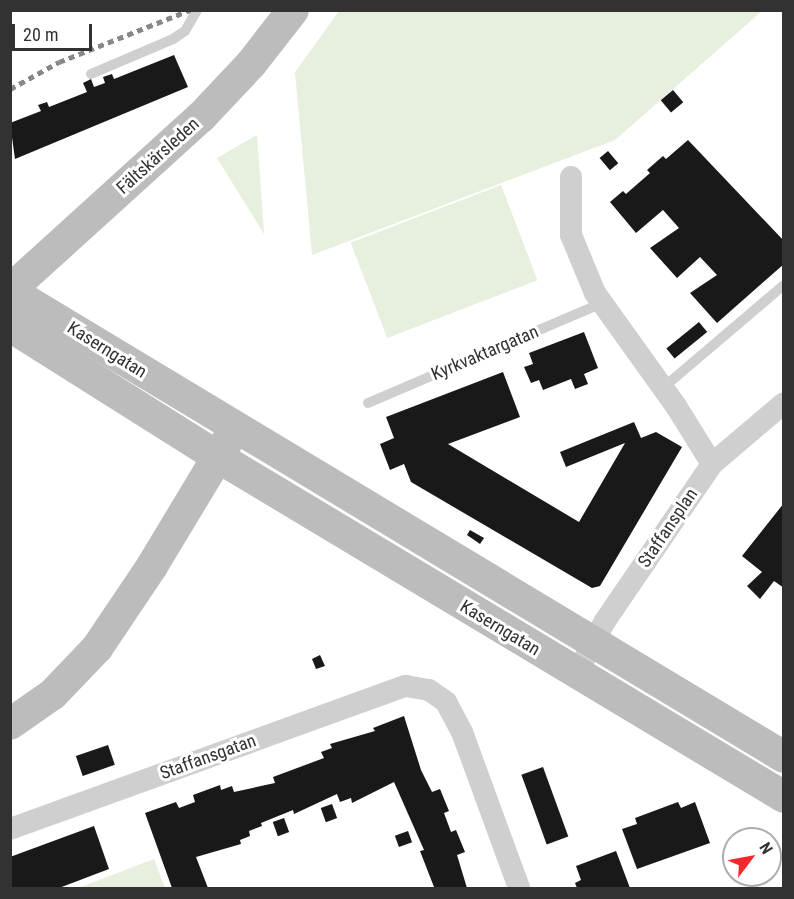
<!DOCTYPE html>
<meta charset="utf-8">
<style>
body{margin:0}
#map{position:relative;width:794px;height:899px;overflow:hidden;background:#fff;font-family:"Roboto Condensed",sans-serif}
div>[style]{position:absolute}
.green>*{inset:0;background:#e7efdf;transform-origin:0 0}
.building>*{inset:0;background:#191919;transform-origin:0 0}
.lane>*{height:10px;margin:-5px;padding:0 5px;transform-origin:5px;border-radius:5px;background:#cfcfcf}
.street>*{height:22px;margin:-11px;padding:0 11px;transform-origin:11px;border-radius:11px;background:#cfcfcf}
.secondary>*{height:32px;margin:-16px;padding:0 16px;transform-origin:16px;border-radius:16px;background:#bcbcbc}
.rail>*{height:4.5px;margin-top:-2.25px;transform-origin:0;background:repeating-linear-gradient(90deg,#878787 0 6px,transparent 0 10.5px)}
span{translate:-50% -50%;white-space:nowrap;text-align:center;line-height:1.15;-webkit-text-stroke:6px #fff;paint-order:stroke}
.street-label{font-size:18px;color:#323232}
.frame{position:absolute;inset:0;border:12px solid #323232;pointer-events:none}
.north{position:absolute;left:722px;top:827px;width:60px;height:60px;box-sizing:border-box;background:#fff;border:2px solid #adadad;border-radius:50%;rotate:58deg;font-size:16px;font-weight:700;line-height:24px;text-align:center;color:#323232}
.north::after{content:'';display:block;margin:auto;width:21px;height:27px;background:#f3292d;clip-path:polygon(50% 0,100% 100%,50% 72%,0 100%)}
.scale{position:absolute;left:12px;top:24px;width:80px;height:27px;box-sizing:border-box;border:3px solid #323232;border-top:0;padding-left:8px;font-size:18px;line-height:21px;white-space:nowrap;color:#323232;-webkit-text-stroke:4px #fff;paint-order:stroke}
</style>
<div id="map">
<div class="green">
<i style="clip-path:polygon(339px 11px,339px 10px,762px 11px,615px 140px,312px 255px,295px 72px)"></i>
<i style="clip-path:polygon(257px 135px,264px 234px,217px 158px)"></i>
<i style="left:501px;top:185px;width:102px;height:161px;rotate:69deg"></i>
<i style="clip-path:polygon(154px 859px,165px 888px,78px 888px)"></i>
</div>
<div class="building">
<i style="clip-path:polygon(174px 55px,188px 87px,15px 159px,10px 123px,41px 111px,38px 105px,47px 102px,49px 107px,87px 92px,83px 83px,91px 79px,94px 87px,105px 83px,103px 77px,112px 74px,114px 79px)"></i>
<i style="left:673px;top:90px;width:16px;height:16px;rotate:50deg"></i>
<i style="clip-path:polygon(688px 140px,784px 241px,784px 264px,717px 323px,690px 293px,717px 275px,700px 257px,677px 278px,650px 248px,679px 228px,663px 210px,636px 233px,610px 202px,623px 191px,626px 194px,650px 173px,647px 170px,663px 156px,666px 159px)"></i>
<i style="left:608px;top:151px;width:16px;height:11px;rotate:50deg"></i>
<i style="left:699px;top:322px;width:13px;height:42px;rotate:51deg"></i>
<i style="clip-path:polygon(584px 332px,598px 368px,584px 374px,588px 384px,575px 389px,571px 379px,543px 390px,539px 380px,531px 383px,524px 367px,533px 364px,529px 353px)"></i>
<i style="clip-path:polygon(503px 372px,520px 417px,448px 444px,579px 522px,625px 443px,566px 467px,560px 452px,634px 422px,641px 438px,656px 432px,682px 447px,600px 586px,592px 588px,411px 482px,404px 464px,390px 470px,380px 444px,394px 438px,386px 417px)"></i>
<i style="clip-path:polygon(784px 503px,784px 588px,774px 581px,760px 599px,747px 586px,762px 572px,742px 556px)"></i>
<i style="clip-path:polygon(470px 530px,484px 538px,480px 544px,467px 535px)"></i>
<i style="clip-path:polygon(320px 655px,325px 666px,316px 669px,312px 659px)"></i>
<i style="clip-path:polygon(404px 716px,421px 770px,432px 792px,440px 789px,449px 811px,444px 813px,451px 832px,456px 830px,465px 852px,457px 855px,467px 888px,429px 888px,434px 887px,420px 851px,424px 850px,394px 782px,352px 803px,351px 798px,340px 802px,337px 794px,294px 814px,293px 810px,261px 823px,262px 826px,249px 831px,250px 836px,240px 840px,241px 844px,196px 857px,208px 888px,172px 888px,145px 813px,176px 802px,179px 808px,195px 802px,193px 795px,220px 785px,221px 790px,232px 786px,234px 792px,275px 783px,273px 777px,324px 758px,321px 752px,332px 748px,330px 744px,375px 731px,373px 728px)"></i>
<i style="left:108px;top:745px;width:21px;height:34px;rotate:71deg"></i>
<i style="left:543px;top:767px;width:74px;height:23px;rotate:70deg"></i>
<i style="clip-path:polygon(678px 802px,681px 808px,695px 802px,710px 843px,637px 869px,622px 829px,637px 824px,635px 818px)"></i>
<i style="left:332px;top:804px;width:15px;height:12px;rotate:70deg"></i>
<i style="left:284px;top:818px;width:15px;height:12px;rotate:70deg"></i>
<i style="clip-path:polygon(94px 826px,109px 869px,59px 888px,10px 888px,10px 857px)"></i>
<i style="left:408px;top:831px;width:12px;height:14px;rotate:70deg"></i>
<i style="clip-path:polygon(616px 851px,630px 888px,577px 888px,575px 883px,581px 880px,576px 866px)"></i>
</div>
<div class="lane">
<i style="left:91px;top:74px;width:89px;rotate:-23.1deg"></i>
<i style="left:173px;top:39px;width:14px;rotate:-34deg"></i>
<i style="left:185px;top:31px;width:24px;rotate:-60deg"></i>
<i style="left:664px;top:387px;width:157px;rotate:-40.4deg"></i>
<i style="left:368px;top:403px;width:255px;rotate:-23.1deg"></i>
</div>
<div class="street">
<i style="left:571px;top:177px;width:58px;rotate:90deg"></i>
<i style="left:571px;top:235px;width:63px;rotate:67.5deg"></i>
<i style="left:595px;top:293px;width:139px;rotate:54.4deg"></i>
<i style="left:676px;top:406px;width:68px;rotate:58.2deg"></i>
<i style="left:576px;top:674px;width:60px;rotate:-61.3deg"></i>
<i style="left:605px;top:621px;width:190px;rotate:-55.7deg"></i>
<i style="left:712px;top:464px;width:94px;rotate:-40.3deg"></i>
<i style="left:10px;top:829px;width:421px;rotate:-19.9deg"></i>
<i style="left:406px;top:686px;width:23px;rotate:10deg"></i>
<i style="left:429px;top:690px;width:21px;rotate:35deg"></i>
<i style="left:446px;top:702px;width:34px;rotate:62deg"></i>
<i style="left:462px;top:732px;width:166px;rotate:69.9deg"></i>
</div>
<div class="secondary">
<i style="left:10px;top:290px;width:258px;rotate:-42.2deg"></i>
<i style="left:201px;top:117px;width:73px;rotate:-46.7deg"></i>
<i style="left:251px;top:64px;width:68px;rotate:-52.1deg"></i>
<i style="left:10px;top:291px;width:903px;rotate:31.05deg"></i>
<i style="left:10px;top:326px;width:246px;rotate:32.2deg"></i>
<i style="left:218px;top:457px;width:660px;rotate:30.99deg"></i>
<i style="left:10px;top:724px;width:52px;rotate:-34.9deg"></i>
<i style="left:53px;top:694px;width:64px;rotate:-46.3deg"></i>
<i style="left:97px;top:648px;width:99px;rotate:-56.1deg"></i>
<i style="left:152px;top:566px;width:147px;rotate:-58.9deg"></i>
</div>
<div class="rail">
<i style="left:10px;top:89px;width:56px;rotate:-28.9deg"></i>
<i style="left:59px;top:62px;width:141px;rotate:-21.7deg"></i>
</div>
<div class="street-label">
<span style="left:158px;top:156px;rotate:-42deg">Fältskärsleden</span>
<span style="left:107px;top:350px;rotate:32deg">Kaserngatan</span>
<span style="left:485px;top:353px;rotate:-23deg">Kyrkvaktargatan</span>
<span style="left:668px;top:528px;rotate:-56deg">Staffansplan</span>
<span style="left:500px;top:628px;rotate:31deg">Kaserngatan</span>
<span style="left:208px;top:757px;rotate:-20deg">Staffansgatan</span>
</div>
<div class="frame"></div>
<div class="north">N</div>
<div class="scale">20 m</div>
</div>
